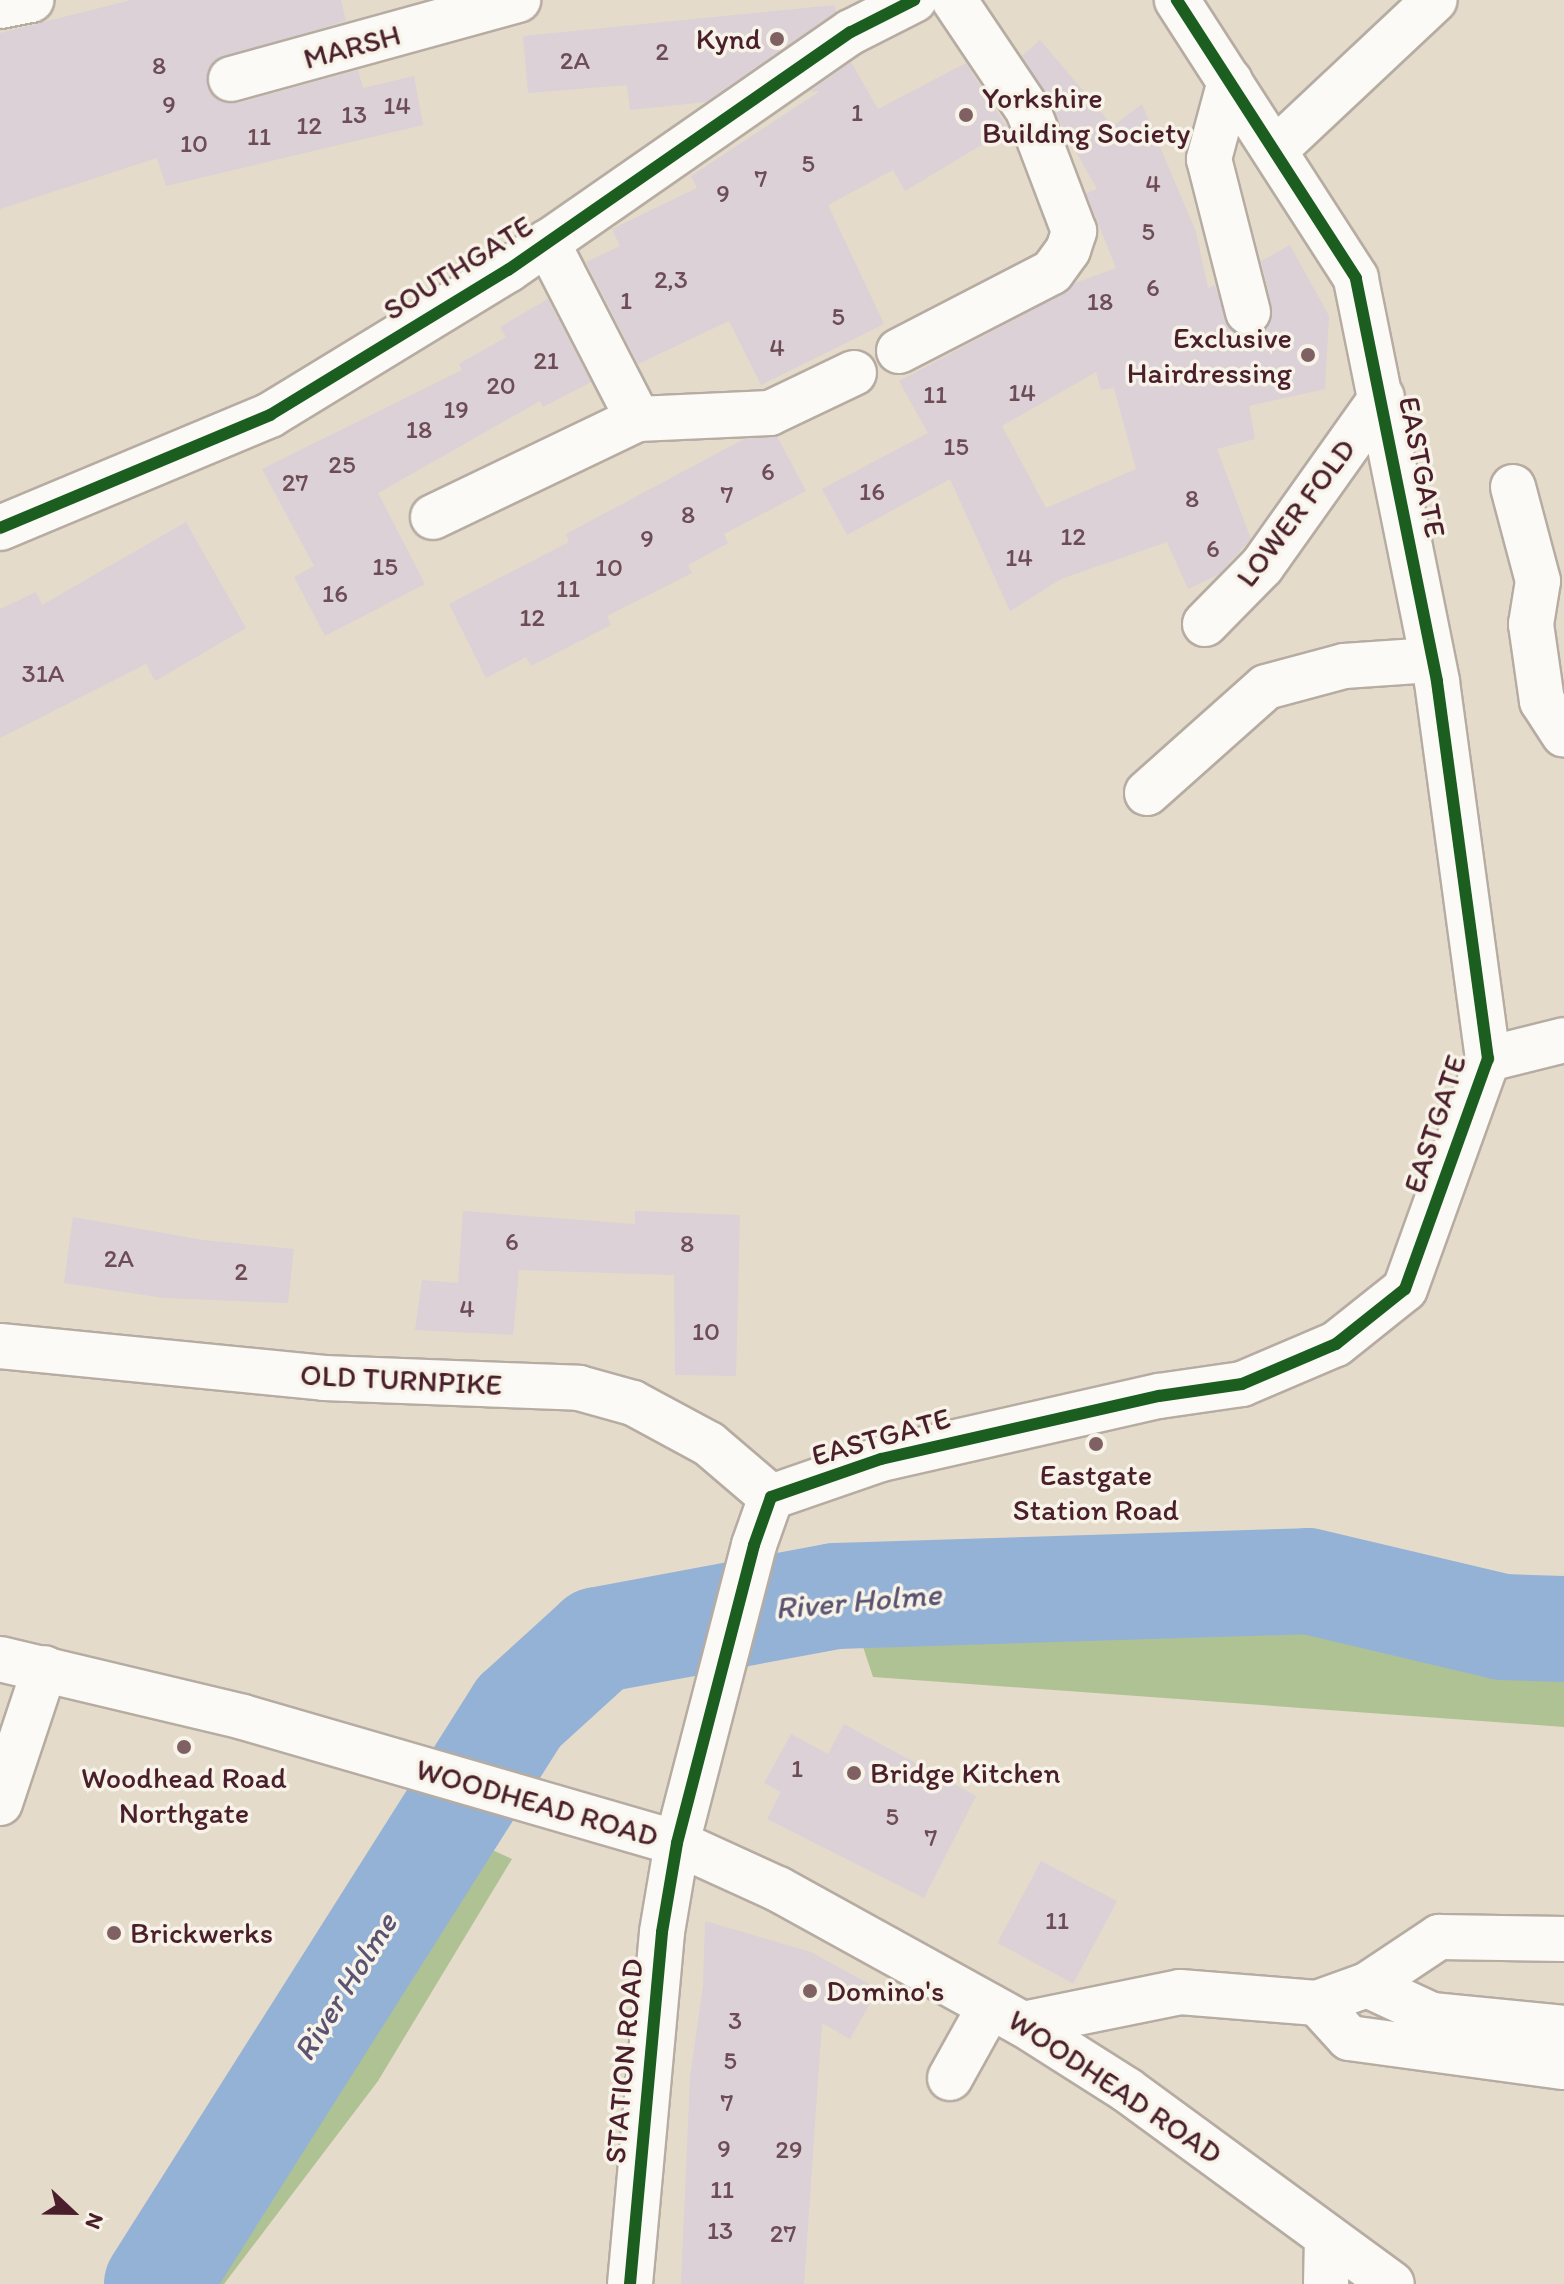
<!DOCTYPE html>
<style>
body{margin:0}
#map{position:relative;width:1564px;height:2284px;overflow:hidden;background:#e5dbca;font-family:Itim,sans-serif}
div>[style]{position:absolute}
.forest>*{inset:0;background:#afc293}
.river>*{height:106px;margin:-53px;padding:0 53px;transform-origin:53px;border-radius:53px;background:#94b2d6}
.building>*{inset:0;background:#dbd1d7;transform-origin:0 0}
.roads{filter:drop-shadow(2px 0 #b6aca2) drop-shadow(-2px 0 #b6aca2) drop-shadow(0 2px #b6aca2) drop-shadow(0 -2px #b6aca2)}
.minor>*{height:44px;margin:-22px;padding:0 22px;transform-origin:22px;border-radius:22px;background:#fbfaf7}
.major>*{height:44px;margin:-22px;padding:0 22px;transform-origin:22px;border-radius:22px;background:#fbfaf7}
.cycleway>*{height:12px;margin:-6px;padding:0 6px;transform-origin:6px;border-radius:6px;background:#1b5e20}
.dots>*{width:22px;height:22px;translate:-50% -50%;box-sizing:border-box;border:4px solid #f7f3e8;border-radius:50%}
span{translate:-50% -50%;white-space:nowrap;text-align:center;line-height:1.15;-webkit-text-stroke:7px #f7f3e8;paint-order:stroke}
.number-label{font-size:26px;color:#6e4c56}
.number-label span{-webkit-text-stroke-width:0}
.poi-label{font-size:30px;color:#4a1f2b}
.right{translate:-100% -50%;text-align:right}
.left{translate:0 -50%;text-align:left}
.street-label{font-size:30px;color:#4a1f2b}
.water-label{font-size:32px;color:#5a5371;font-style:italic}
.north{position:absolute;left:32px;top:2172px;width:80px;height:80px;-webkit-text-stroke:6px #f7f3e8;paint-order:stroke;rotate:112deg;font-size:22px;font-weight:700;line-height:32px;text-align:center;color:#4a1f2b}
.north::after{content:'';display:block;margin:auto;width:28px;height:36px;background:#4a1f2b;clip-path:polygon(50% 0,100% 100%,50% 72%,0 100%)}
</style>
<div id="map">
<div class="forest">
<i style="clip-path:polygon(1172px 1545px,1564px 1584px,1564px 1727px,873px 1677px,833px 1556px)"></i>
<i style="clip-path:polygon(406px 1811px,512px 1859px,378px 2081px,224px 2284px,114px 2284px)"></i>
</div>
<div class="river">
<i style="left:157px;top:2284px;width:677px;rotate:-57.67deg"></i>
<i style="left:519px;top:1712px;width:107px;rotate:-42.3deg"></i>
<i style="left:598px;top:1640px;width:242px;rotate:-10.5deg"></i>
<i style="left:836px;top:1596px;width:472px;rotate:-1.8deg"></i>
<i style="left:1308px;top:1581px;width:199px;rotate:13.3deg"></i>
<i style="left:1502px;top:1627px;width:62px;rotate:1.8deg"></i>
</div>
<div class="building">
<i style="clip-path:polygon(131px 0,341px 0,346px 21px,214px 61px,207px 73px,213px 96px,238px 103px,358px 70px,363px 88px,414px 76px,423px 125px,166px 186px,157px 158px,0 209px,0 33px)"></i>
<i style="clip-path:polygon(835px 5px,836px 12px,706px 102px,630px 110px,627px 85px,528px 93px,523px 36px)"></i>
<i style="clip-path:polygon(evenodd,1040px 40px,1113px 126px,1142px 104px,1196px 232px,1208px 288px,1215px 285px,1231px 330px,1253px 336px,1266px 329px,1272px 307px,1261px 261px,1290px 245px,1329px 316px,1325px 389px,1249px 406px,1255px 439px,1217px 449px,1251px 539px,1218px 575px,1188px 589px,1167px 542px,1061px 579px,1010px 611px,950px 479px,847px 535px,822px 489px,928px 433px,899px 381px,1063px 294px,1075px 283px,1116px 268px,1086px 193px,1097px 189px,1022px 56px,1040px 40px,1096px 372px,1101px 390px,1114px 388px,1136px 469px,1046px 508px,1002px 426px,1096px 372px)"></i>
<i style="clip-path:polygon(851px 62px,878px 109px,966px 63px,1008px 129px,905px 191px,893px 170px,828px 205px,884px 324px,761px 385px,729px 321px,638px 364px,586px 262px,620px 246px,612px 229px,697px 188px,691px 176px,820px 91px,809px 92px)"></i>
<i style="clip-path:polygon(548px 299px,591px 382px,543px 407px,540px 401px,378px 493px,425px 584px,325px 636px,294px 577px,314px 566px,262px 469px,462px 370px,459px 364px,506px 337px,500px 327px)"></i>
<i style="clip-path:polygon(777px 436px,806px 491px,724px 534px,728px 543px,688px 565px,692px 573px,607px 616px,611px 625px,531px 666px,526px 657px,486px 678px,449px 604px,569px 542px,566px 534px,744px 439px)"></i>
<i style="clip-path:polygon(186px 522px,246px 628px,155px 681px,146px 664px,0 738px,0 609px,36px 592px,42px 605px)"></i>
<i style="clip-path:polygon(463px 1211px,635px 1224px,635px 1211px,740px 1215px,736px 1376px,675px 1375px,674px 1275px,519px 1270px,513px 1335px,415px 1330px,422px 1280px,458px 1283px)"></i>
<i style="clip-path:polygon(73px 1217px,203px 1240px,294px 1249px,288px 1303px,164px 1298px,64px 1283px)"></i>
<i style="clip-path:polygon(844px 1724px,976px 1796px,924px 1898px,767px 1819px,781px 1792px,764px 1783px,791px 1734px,828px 1754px)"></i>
<i style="left:1041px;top:1861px;width:86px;height:93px;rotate:28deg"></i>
<i style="clip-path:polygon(705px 1921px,811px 1952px,878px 1989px,850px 2039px,822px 2023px,804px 2284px,681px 2284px,690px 2077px,703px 1986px)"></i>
</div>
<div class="roads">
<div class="minor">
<i style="left:0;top:6px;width:32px;rotate:-11deg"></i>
<i style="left:231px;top:79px;width:298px;rotate:-15.4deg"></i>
<i style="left:1230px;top:81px;width:81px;rotate:105.1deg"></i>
<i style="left:1209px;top:159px;width:158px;rotate:75.7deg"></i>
<i style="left:1275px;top:150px;width:219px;rotate:-43.2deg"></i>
<i style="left:547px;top:242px;width:199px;rotate:62.8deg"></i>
<i style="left:899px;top:351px;width:172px;rotate:-27.3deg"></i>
<i style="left:1052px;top:272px;width:27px;rotate:-54deg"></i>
<i style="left:1068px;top:250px;width:20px;rotate:-72deg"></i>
<i style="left:1074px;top:231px;width:129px;rotate:-110.8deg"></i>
<i style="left:1028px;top:110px;width:133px;rotate:-123.9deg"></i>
<i style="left:1513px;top:487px;width:97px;rotate:75.1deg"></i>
<i style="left:1538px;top:581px;width:44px;rotate:99.2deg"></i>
<i style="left:1531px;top:624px;width:78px;rotate:81.9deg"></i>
<i style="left:1542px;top:701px;width:40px;rotate:57.1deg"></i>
<i style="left:433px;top:517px;width:227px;rotate:-25.6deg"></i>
<i style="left:638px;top:419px;width:132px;rotate:-2.6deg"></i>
<i style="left:770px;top:413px;width:93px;rotate:-25.5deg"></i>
<i style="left:0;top:528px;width:293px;rotate:-22.7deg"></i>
<i style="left:270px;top:415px;width:279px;rotate:-31.4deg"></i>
<i style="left:508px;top:270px;width:417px;rotate:-34.8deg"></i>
<i style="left:851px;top:32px;width:71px;rotate:-26.9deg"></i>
<i style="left:1205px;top:624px;width:81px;rotate:-45.5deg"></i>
<i style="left:1262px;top:566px;width:207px;rotate:-54.6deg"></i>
<i style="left:1147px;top:793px;width:159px;rotate:-41.7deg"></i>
<i style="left:1266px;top:687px;width:81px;rotate:-15.1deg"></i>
<i style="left:1344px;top:666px;width:88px;rotate:-3.9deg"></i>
<i style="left:1488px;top:1059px;width:78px;rotate:-14deg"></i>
<i style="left:0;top:1346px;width:326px;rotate:5.6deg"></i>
<i style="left:324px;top:1378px;width:255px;rotate:2.2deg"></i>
<i style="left:579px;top:1388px;width:56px;rotate:15.5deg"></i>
<i style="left:633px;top:1403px;width:86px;rotate:28.3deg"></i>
<i style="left:709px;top:1444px;width:82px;rotate:40.5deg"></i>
<i style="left:0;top:1803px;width:142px;rotate:-71.6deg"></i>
<i style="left:1367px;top:1985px;width:72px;rotate:24.8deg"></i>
<i style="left:1432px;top:2015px;width:133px;rotate:5.6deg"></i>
<i style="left:1317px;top:2003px;width:47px;rotate:47.6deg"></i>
<i style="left:1349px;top:2038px;width:217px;rotate:7.7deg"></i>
<i style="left:1023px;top:2024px;width:160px;rotate:-11.5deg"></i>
<i style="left:1180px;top:1992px;width:137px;rotate:4.6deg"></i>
<i style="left:1317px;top:2003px;width:53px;rotate:-19.8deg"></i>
<i style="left:1367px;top:1985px;width:87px;rotate:-33.7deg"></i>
<i style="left:1439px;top:1937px;width:125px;rotate:0.9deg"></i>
<i style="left:950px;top:2078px;width:82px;rotate:-60.9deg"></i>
<i style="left:630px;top:2284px;width:353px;rotate:-84.8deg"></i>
<i style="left:662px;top:1932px;width:90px;rotate:-80.4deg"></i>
<i style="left:677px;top:1843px;width:308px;rotate:-75.5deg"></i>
<i style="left:754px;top:1545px;width:51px;rotate:-70.5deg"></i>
<i style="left:771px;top:1497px;width:116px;rotate:-19.1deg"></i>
<i style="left:881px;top:1459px;width:285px;rotate:-12.8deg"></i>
<i style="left:1159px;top:1396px;width:84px;rotate:-8.2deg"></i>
<i style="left:1242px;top:1384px;width:102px;rotate:-23.1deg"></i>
<i style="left:1336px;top:1344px;width:88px;rotate:-38.6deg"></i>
<i style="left:1405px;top:1289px;width:245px;rotate:-70.2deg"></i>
<i style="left:1488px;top:1059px;width:381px;rotate:-97.7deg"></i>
<i style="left:1437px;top:681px;width:411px;rotate:-101.4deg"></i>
<i style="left:1356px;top:278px;width:331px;rotate:-122.8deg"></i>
</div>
<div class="major">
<i style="left:0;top:1659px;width:250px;rotate:13.4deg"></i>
<i style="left:243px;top:1717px;width:452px;rotate:16.2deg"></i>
<i style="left:677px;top:1843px;width:111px;rotate:24.5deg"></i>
<i style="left:778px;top:1889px;width:280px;rotate:28.9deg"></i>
<i style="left:1023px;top:2024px;width:123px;rotate:32.4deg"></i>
<i style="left:1127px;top:2090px;width:328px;rotate:36.2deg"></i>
<i style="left:1326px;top:2284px;width:47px;rotate:-88.8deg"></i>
</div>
</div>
<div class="cycleway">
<i style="left:0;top:528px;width:293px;rotate:-22.7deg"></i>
<i style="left:270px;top:415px;width:279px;rotate:-31.4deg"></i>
<i style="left:508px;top:270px;width:417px;rotate:-34.8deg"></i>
<i style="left:851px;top:32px;width:71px;rotate:-26.9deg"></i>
<i style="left:630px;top:2284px;width:353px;rotate:-84.8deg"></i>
<i style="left:662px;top:1932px;width:90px;rotate:-80.4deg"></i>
<i style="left:677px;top:1843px;width:308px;rotate:-75.5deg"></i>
<i style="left:754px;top:1545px;width:51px;rotate:-70.5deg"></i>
<i style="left:771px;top:1497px;width:116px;rotate:-19.1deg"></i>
<i style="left:881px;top:1459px;width:285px;rotate:-12.8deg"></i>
<i style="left:1159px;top:1396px;width:84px;rotate:-8.2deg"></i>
<i style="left:1242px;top:1384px;width:102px;rotate:-23.1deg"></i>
<i style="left:1336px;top:1344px;width:88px;rotate:-38.6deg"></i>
<i style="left:1405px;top:1289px;width:245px;rotate:-70.2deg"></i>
<i style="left:1488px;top:1059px;width:381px;rotate:-97.7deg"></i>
<i style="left:1437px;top:681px;width:411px;rotate:-101.4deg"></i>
<i style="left:1356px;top:278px;width:331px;rotate:-122.8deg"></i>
</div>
<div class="dots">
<i style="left:777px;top:39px;background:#806163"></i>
<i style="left:966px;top:115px;background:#806163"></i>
<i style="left:1308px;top:355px;background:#806163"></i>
<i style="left:1096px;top:1444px;background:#806163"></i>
<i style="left:184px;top:1747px;background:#806163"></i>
<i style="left:854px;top:1773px;background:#806163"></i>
<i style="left:114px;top:1933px;background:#806163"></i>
<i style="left:810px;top:1991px;background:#806163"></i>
</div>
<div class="number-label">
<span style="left:662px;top:52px">2</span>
<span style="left:575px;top:61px">2A</span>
<span style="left:159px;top:66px">8</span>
<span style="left:169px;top:105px">9</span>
<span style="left:397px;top:106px">14</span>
<span style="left:857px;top:113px">1</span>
<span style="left:354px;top:115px">13</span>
<span style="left:309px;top:126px">12</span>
<span style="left:259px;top:137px">11</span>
<span style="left:194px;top:144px">10</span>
<span style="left:808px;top:164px">5</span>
<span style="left:761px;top:179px">7</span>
<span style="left:1153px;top:184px">4</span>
<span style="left:723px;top:194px">9</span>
<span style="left:1148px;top:232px">5</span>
<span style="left:671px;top:280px">2,3</span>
<span style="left:1153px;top:288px">6</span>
<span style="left:626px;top:301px">1</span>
<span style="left:1100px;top:302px">18</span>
<span style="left:838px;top:317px">5</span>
<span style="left:777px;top:348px">4</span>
<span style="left:546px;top:361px">21</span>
<span style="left:501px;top:386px">20</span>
<span style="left:1022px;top:393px">14</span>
<span style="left:935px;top:395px">11</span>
<span style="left:456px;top:410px">19</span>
<span style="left:419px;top:430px">18</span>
<span style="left:956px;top:447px">15</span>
<span style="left:342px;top:465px">25</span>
<span style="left:768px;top:472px">6</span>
<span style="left:295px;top:483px">27</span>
<span style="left:872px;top:492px">16</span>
<span style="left:727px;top:495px">7</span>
<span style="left:1192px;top:499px">8</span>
<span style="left:688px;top:515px">8</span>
<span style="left:1073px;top:537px">12</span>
<span style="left:647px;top:539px">9</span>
<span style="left:1213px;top:549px">6</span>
<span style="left:1019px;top:558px">14</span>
<span style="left:385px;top:567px">15</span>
<span style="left:609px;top:568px">10</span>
<span style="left:568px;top:589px">11</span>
<span style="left:335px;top:594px">16</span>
<span style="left:532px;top:618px">12</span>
<span style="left:43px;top:674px">31A</span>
<span style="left:512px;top:1242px">6</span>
<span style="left:687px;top:1244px">8</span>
<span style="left:119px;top:1259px">2A</span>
<span style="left:241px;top:1272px">2</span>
<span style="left:467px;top:1309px">4</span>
<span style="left:706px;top:1332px">10</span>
<span style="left:797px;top:1769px">1</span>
<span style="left:892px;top:1817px">5</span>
<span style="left:931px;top:1838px">7</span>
<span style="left:1057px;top:1921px">11</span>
<span style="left:735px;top:2021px">3</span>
<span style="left:730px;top:2061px">5</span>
<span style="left:727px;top:2103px">7</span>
<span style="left:724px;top:2149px">9</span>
<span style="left:789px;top:2150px">29</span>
<span style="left:722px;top:2190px">11</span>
<span style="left:720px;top:2231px">13</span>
<span style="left:783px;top:2234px">27</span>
</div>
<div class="poi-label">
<span class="right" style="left:761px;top:39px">Kynd</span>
<span class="left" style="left:982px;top:115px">Yorkshire<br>Building Society</span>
<span class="right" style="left:1292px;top:355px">Exclusive<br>Hairdressing</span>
<span style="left:1096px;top:1492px">Eastgate<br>Station Road</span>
<span class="left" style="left:870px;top:1773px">Bridge Kitchen</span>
<span style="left:184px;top:1795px">Woodhead Road<br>Northgate</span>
<span class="left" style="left:130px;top:1933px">Brickwerks</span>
<span class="left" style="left:826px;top:1991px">Domino's</span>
</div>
<div class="street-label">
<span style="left:352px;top:47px;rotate:-15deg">MARSH</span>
<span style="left:458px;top:268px;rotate:-32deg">SOUTHGATE</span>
<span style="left:1422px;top:467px;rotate:79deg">EASTGATE</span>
<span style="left:1296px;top:513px;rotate:-53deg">LOWER FOLD</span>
<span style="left:1435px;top:1124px;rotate:-72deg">EASTGATE</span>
<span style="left:401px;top:1380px;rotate:3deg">OLD TURNPIKE</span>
<span style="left:881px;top:1437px;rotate:-16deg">EASTGATE</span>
<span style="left:537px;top:1803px;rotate:16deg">WOODHEAD ROAD</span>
<span style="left:624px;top:2061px;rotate:-85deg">STATION ROAD</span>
<span style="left:1115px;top:2087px;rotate:34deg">WOODHEAD ROAD</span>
</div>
<div class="water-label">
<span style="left:858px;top:1601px;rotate:-5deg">River Holme</span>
<span style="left:345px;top:1987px;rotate:-58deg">River Holme</span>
</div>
<div class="north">N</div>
</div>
